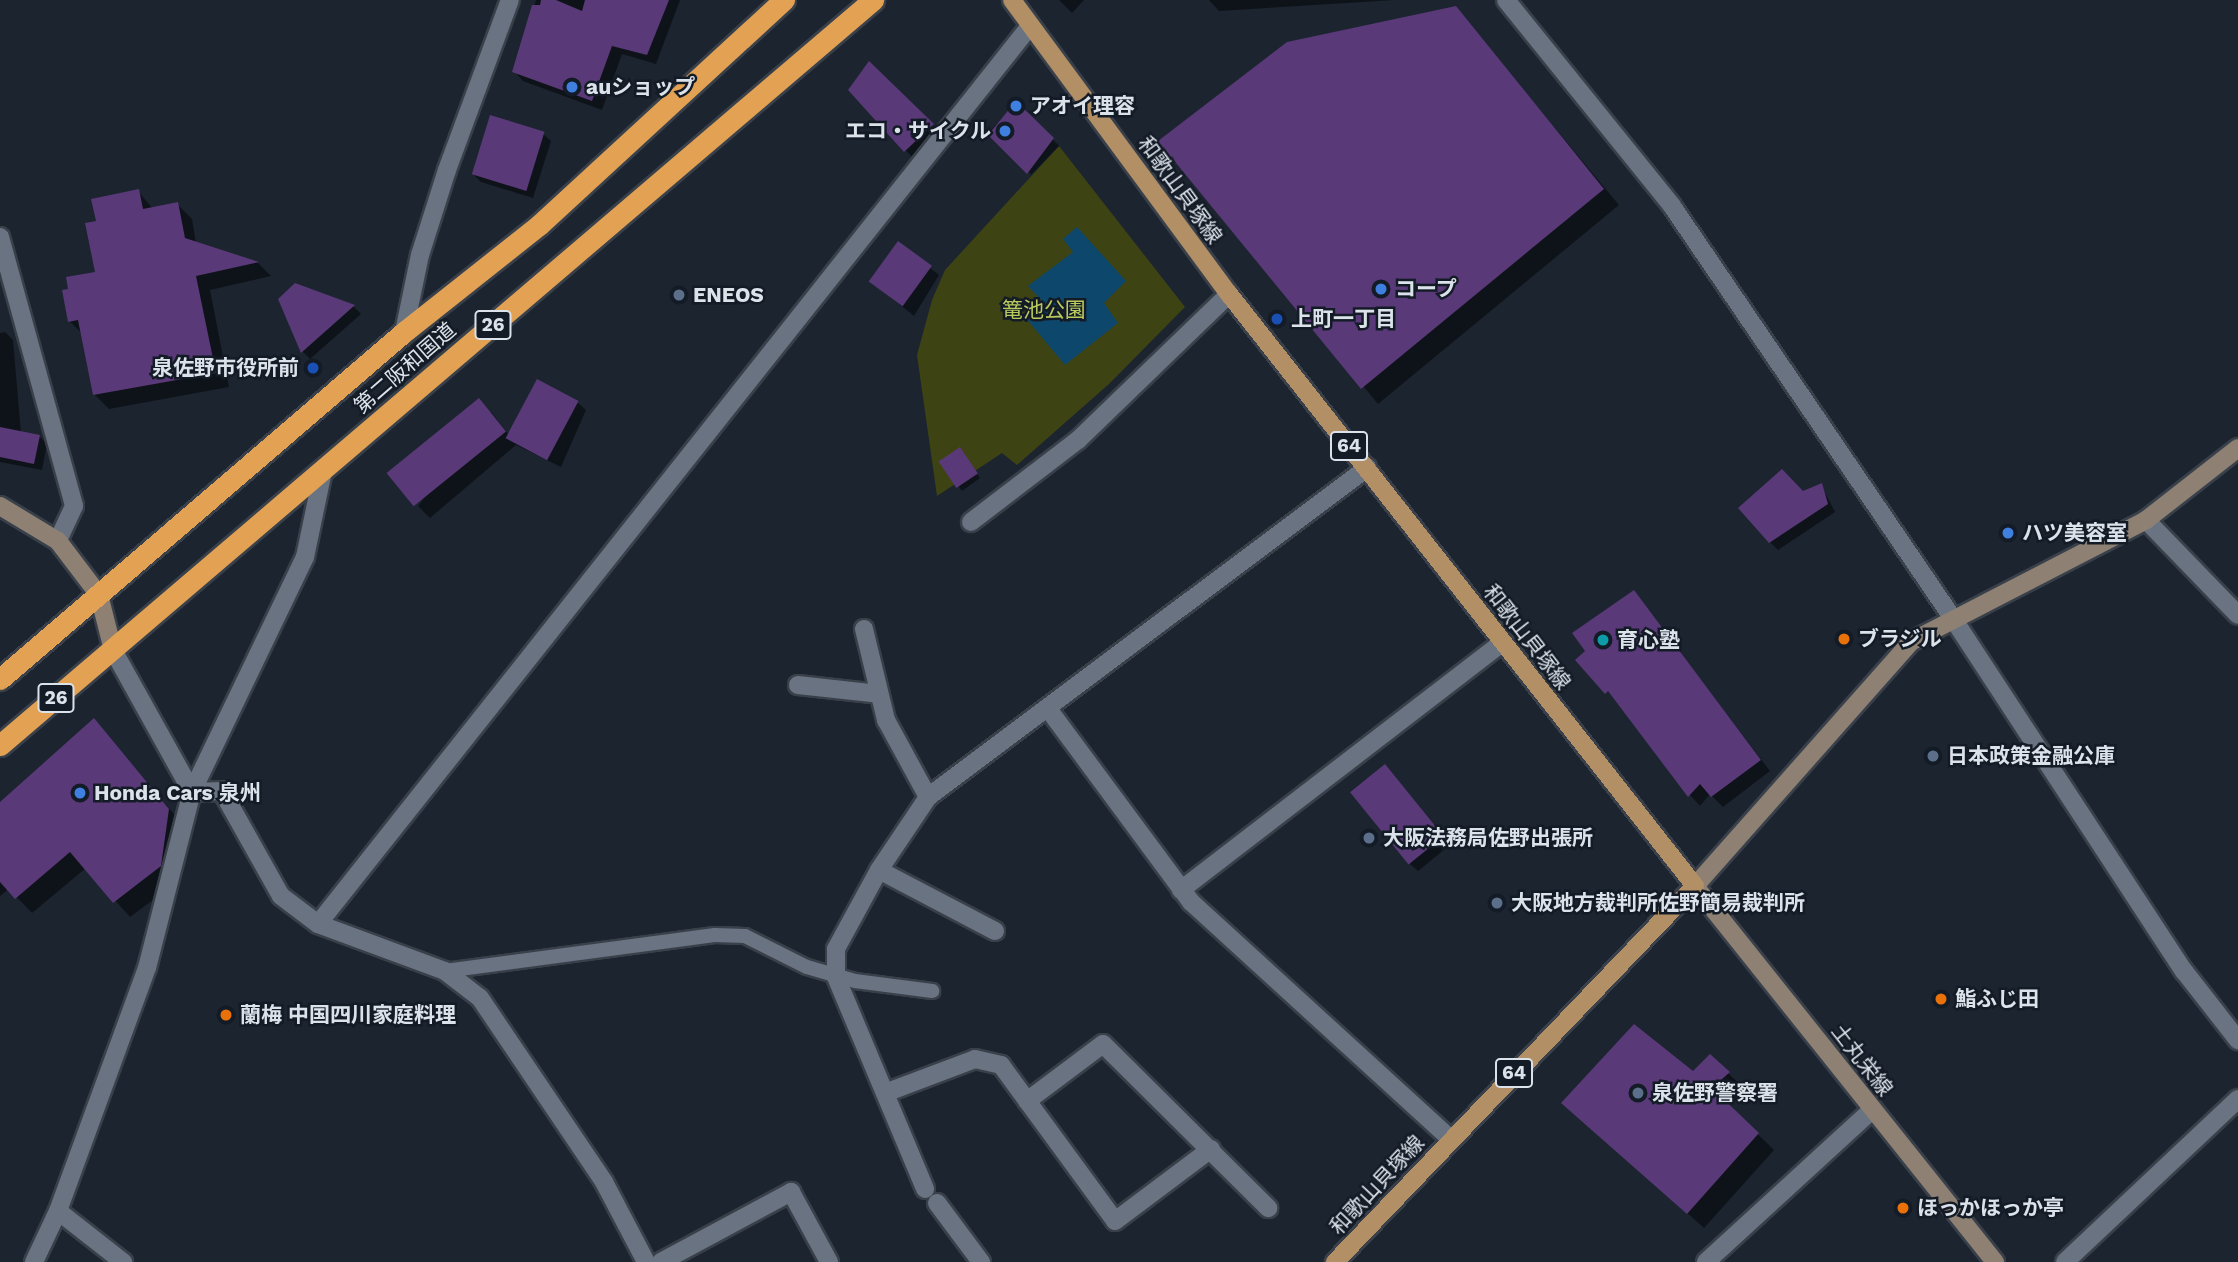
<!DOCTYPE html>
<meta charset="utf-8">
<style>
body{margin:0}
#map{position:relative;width:2238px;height:1262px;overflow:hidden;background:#1c2430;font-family:"Work Sans","Noto Sans JP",sans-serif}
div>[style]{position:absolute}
.green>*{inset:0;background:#3d4313}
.water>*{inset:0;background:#0e476c}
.shadow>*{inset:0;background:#0007;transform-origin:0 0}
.building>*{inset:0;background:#593977;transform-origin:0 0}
.roads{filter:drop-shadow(2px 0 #39404a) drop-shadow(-2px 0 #39404a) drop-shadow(0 2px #39404a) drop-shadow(0 -2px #39404a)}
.lane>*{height:14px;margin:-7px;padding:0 7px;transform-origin:7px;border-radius:7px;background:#697381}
.street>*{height:18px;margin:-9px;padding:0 9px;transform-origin:9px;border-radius:9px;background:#697381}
.secondary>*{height:18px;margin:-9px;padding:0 9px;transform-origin:9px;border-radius:9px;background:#8e8173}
.primary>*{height:18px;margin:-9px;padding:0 9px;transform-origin:9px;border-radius:9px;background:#b28f65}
.highway>*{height:21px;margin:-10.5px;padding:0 10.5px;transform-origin:10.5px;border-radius:10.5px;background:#e3a253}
.dots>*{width:19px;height:19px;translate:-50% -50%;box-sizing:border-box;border:4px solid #131b26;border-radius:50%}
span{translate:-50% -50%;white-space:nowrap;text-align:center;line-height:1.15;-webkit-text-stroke:5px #131b26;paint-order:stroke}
.shield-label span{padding:2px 5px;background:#131b26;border:2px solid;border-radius:5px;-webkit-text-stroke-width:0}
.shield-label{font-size:19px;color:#dce2ea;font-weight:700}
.poi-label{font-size:21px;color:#dce2ea;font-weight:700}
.left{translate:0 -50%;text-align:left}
.right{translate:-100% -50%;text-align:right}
.street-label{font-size:21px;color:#dce2ea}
.park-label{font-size:21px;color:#baca5d}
</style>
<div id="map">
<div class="green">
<i style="clip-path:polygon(1059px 146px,1185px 307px,1109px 384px,1017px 465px,1002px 453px,937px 496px,917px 355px,932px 300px,945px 270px)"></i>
</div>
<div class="water">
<i style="clip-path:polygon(1077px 227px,1126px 281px,1104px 303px,1118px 323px,1065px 365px,1025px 317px,1043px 302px,1028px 286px,1073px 252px,1063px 239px)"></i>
</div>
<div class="shadow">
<i style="clip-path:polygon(536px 0,680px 0,656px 64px,622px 54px,602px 110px,523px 81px,514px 71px)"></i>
<i style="clip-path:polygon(1059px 0,1084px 0,1072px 13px)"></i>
<i style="clip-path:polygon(1209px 0,1395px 0,1219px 11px)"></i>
<i style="clip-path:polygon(1455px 8px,1619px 205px,1378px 404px,1161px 141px)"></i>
<i style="clip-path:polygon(869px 63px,940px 133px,913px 158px,850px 89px)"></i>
<i style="left:1016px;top:104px;width:60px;height:40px;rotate:44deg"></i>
<i style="clip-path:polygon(543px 134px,551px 141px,533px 198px,481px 182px,473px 174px)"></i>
<i style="clip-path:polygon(138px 191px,153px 209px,177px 204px,192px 219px,196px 244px,258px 263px,271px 276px,210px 290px,229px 387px,109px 409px,95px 395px,83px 334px,70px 322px,97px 273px,98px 223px)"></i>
<i style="clip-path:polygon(899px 244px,939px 275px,914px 316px,872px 282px)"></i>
<i style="clip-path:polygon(295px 285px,354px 307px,361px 314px,310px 359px,303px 352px)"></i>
<i style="clip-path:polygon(5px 332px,13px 340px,21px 433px,39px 436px,47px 444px,42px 470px,0 462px,0 333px)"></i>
<i style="clip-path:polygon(578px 403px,586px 410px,561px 467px,516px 445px,430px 518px,418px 506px,491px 412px,511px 437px)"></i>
<i style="clip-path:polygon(963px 453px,980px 478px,962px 491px,959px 487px)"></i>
<i style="clip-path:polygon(1821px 485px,1835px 512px,1778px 550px,1770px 542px,1803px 493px)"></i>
<i style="clip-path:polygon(1634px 592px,1770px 771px,1723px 807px,1710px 794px,1700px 806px,1690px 795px,1619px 702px,1578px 660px)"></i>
<i style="clip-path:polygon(94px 720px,184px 826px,177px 882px,130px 917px,86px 868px,32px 913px,9px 889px,0 896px,0 804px)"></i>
<i style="clip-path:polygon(1392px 774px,1450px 845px,1418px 871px,1410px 864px)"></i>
<i style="clip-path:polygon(1710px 1056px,1745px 1089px,1727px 1104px,1774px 1150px,1704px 1228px,1563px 1103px,1693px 1073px)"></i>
</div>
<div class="building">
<i style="clip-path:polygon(541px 0,556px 0,582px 11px,585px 0,669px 0,647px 55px,612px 46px,592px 101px,512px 72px,532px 5px,540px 5px)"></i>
<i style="clip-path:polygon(1456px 6px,1604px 189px,1361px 389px,1158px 141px,1287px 42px)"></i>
<i style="clip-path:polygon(869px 61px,934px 124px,904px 152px,848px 90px)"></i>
<i style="clip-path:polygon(1016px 101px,1054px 138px,1027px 174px,988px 135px)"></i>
<i style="left:490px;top:115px;width:57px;height:62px;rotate:17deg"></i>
<i style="clip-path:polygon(139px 189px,143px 209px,178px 202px,185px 238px,259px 262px,196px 276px,216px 373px,93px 395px,78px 320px,68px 322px,62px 290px,68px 289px,66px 277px,95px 272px,85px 223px,96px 221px,91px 199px)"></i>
<i style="left:898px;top:241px;width:42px;height:50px;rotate:36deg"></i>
<i style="clip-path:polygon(295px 283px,355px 305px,301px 353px,278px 299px)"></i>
<i style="left:537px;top:379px;width:47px;height:67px;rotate:28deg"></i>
<i style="left:479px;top:398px;width:43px;height:119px;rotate:51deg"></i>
<i style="clip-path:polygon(0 427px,40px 435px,34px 464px,0 457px)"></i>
<i style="left:960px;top:447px;width:32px;height:26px;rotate:56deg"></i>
<i style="clip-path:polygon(1782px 469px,1803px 491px,1822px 483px,1828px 504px,1769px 543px,1738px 508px)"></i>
<i style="clip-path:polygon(1634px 590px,1761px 760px,1711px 797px,1700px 784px,1688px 797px,1608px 691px,1605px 694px,1575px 660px,1585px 651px,1572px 633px)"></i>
<i style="clip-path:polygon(94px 718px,169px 809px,161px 866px,113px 903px,70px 852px,15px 899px,0 882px,0 802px)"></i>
<i style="left:1385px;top:764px;width:93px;height:45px;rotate:51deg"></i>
<i style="clip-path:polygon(1634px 1024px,1693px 1071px,1710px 1054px,1730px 1072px,1712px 1088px,1759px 1133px,1687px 1214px,1561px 1103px)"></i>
</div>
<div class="roads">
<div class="lane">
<i style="left:445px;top:971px;width:272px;rotate:-7.6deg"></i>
<i style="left:715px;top:935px;width:30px;rotate:2deg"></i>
<i style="left:745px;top:936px;width:69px;rotate:26.6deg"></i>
<i style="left:807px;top:967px;width:50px;rotate:16.3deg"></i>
<i style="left:855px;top:981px;width:78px;rotate:7.4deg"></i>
</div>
<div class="street">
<i style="left:1506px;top:0;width:265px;rotate:51.1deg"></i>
<i style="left:1672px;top:206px;width:501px;rotate:55.74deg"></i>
<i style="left:1954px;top:620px;width:420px;rotate:56.8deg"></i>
<i style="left:2184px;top:971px;width:88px;rotate:52deg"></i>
<i style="left:0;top:237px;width:279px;rotate:74.6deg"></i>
<i style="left:74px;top:506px;width:38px;rotate:115deg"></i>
<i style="left:404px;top:332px;width:79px;rotate:-78.3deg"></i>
<i style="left:420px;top:255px;width:89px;rotate:-72.4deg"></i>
<i style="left:447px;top:170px;width:181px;rotate:-69.7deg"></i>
<i style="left:323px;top:471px;width:88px;rotate:101.8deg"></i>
<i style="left:305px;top:557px;width:261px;rotate:115.7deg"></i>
<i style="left:192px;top:792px;width:30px;rotate:-2deg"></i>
<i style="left:222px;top:791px;width:120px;rotate:60.7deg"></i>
<i style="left:281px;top:896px;width:46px;rotate:37.1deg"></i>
<i style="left:318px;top:924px;width:135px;rotate:20.3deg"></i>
<i style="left:445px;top:971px;width:44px;rotate:37.6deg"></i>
<i style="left:480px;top:998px;width:222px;rotate:56deg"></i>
<i style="left:604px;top:1182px;width:90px;rotate:62.3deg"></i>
<i style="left:2146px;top:520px;width:132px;rotate:45.9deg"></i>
<i style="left:971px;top:522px;width:135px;rotate:-37.5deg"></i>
<i style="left:1078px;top:440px;width:210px;rotate:-44deg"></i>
<i style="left:864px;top:629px;width:94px;rotate:76.4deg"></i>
<i style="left:886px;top:720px;width:88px;rotate:61.4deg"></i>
<i style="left:798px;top:685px;width:81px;rotate:6.3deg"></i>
<i style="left:1049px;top:710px;width:239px;rotate:53.5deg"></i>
<i style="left:1191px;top:902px;width:352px;rotate:42.4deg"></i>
<i style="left:879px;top:870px;width:90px;rotate:118.6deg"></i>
<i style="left:836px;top:949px;width:28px;rotate:90deg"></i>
<i style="left:836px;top:977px;width:230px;rotate:67.2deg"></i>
<i style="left:1181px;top:890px;width:405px;rotate:-37.6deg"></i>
<i style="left:318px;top:924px;width:1146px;rotate:-51.59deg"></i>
<i style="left:995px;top:931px;width:131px;rotate:-152.3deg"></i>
<i style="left:879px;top:870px;width:88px;rotate:-56.1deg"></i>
<i style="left:928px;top:797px;width:549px;rotate:-36.85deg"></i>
<i style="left:885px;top:1093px;width:96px;rotate:-20.7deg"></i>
<i style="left:975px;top:1059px;width:27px;rotate:13deg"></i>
<i style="left:1001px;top:1065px;width:193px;rotate:53.8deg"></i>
<i style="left:1115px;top:1221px;width:120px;rotate:-36.9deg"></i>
<i style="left:1027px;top:1101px;width:95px;rotate:-36.9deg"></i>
<i style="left:1103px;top:1044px;width:233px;rotate:44.8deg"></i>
<i style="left:937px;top:1203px;width:74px;rotate:53.3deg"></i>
<i style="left:58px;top:1211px;width:83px;rotate:38.1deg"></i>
<i style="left:34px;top:1262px;width:56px;rotate:-64.8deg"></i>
<i style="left:58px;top:1211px;width:259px;rotate:-69.9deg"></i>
<i style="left:147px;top:968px;width:182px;rotate:-75.7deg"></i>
<i style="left:192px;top:792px;width:162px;rotate:-119.1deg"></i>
<i style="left:661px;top:1262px;width:148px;rotate:-28.3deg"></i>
<i style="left:791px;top:1192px;width:80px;rotate:61.5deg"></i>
<i style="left:1706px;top:1262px;width:225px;rotate:-42.5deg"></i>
<i style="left:2065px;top:1262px;width:238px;rotate:-43.3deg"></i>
</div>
<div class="secondary">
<i style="left:0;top:506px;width:68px;rotate:31.1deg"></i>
<i style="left:58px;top:541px;width:68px;rotate:52.8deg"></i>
<i style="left:99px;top:595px;width:57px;rotate:75.7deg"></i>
<i style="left:1995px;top:1262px;width:481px;rotate:-128.6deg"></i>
<i style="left:1695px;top:886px;width:327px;rotate:-48.5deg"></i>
<i style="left:1912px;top:641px;width:263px;rotate:-27.3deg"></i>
<i style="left:2146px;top:520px;width:117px;rotate:-38deg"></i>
</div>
<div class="primary">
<i style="left:1012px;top:0;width:365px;rotate:53.6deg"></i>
<i style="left:1229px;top:294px;width:753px;rotate:51.79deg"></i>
<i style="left:1695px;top:886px;width:521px;rotate:133.75deg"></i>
</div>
<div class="highway">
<i style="left:0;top:679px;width:533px;rotate:-40.66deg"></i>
<i style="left:404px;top:332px;width:172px;rotate:-38.4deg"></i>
<i style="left:539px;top:225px;width:333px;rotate:-42.6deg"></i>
<i style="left:0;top:745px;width:1148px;rotate:-40.48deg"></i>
</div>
</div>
<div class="dots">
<i style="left:572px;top:87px;background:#3f7fe0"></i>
<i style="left:1016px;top:106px;background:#3f7fe0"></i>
<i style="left:1005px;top:131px;background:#3f7fe0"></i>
<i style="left:1381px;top:289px;background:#3f7fe0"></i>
<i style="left:679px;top:295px;background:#5c6f8a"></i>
<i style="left:1277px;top:319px;background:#1a4fb4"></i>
<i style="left:313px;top:368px;background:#1a4fb4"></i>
<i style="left:2008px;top:533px;background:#3f7fe0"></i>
<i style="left:1844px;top:639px;background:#e8710a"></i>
<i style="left:1603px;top:640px;background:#0f9aa8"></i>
<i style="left:1933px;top:756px;background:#5c6f8a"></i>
<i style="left:80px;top:793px;background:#3f7fe0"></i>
<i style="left:1369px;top:838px;background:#5c6f8a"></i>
<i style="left:1497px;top:903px;background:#5c6f8a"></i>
<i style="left:1941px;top:999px;background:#e8710a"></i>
<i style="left:226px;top:1015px;background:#e8710a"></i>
<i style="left:1638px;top:1093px;background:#5c6f8a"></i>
<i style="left:1903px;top:1208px;background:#e8710a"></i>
</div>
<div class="shield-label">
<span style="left:493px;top:325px">26</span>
<span style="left:1349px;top:446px">64</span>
<span style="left:56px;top:698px">26</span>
<span style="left:1514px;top:1073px">64</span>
</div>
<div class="poi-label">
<span class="left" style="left:586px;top:87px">auショップ</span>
<span class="left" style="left:1030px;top:106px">アオイ理容</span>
<span class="right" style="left:991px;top:131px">エコ・サイクル</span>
<span class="left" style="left:1395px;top:289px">コープ</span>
<span class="left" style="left:693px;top:295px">ENEOS</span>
<span class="left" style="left:1291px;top:319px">上町一丁目</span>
<span class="right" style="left:299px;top:368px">泉佐野市役所前</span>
<span class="left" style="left:2022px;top:533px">ハツ美容室</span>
<span class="left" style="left:1858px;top:639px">ブラジル</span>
<span class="left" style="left:1617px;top:640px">育心塾</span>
<span class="left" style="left:1947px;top:756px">日本政策金融公庫</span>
<span class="left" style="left:94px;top:793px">Honda Cars 泉州</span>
<span class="left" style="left:1383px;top:838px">大阪法務局佐野出張所</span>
<span class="left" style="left:1511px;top:903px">大阪地方裁判所佐野簡易裁判所</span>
<span class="left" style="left:1955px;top:999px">鮨ふじ田</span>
<span class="left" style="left:240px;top:1015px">蘭梅 中国四川家庭料理</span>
<span class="left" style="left:1652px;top:1093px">泉佐野警察署</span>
<span class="left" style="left:1917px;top:1208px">ほっかほっか亭</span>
</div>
<div class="street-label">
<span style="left:1180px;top:190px;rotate:54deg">和歌山貝塚線</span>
<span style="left:405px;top:368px;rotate:-41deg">第二阪和国道</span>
<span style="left:1527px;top:637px;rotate:52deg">和歌山貝塚線</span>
<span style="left:1862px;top:1060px;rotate:52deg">土丸栄線</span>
<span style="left:1377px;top:1185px;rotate:-47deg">和歌山貝塚線</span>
</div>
<div class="park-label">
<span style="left:1044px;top:310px">篭池公園</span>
</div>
</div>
